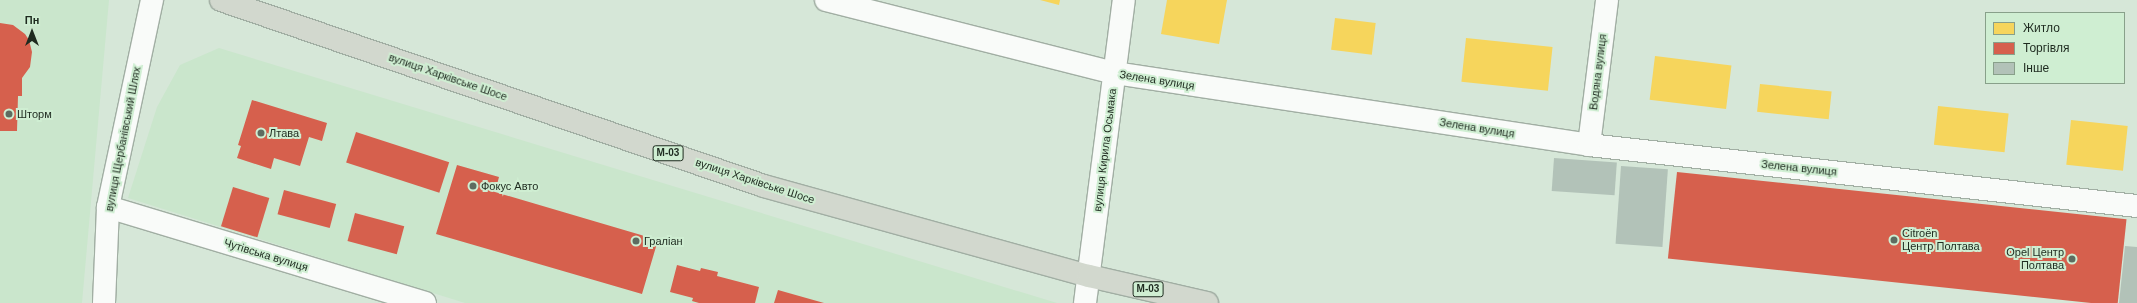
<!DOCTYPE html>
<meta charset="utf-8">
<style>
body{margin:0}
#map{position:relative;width:2137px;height:303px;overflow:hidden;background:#d6e7d8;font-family:Helvetica,sans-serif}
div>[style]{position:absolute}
.built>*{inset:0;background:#cae6cc}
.homes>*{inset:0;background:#f6d55c;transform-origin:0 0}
.shops>*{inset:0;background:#d6604d;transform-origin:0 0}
.building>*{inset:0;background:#b2c2b8;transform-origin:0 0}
.roads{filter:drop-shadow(1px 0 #a1aea3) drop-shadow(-1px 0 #a1aea3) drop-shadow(0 1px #a1aea3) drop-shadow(0 -1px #a1aea3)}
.minor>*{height:22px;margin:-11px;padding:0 11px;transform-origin:11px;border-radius:11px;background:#f9fbf9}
.secondary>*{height:22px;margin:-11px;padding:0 11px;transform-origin:11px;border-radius:11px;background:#f9fbf9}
.trunk>*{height:22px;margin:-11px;padding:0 11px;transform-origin:11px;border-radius:11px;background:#d2d8ce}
.dots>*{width:11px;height:11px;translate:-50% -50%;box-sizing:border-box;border:2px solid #cfeed2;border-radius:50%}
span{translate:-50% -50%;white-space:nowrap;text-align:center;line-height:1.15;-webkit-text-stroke:4px #cfeed2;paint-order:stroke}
.shield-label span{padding:1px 3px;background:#cfeed2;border:1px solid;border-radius:3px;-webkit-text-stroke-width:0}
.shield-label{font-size:10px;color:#1e2a1f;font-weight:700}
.street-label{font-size:11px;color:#1e2a1f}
.poi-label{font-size:11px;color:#1e2a1f}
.left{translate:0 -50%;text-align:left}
.right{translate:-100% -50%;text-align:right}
.legend{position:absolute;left:1985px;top:12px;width:140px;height:72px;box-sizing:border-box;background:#cfeed2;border:1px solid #88a08a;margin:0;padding:5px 7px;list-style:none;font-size:12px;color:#1e2a1f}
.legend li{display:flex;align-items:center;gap:8px;height:20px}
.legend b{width:20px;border:1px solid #88a08a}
.north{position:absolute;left:12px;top:12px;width:40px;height:40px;-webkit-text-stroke:3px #cfeed2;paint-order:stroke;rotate:0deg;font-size:11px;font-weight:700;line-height:16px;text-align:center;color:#1e2a1f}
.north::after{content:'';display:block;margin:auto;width:14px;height:18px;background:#1e2a1f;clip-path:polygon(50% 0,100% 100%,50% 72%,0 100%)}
</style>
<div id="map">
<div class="built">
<i style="clip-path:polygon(0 0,109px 0,82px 303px,0 303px)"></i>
<i style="clip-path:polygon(219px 48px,1057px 303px,465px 303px,128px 198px,157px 107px,180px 65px)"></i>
</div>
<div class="homes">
<i style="clip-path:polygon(1040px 0,1060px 0,1059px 5px)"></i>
<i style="clip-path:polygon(1167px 0,1227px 0,1219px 44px,1161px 34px)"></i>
<i style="left:1335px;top:18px;width:41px;height:32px;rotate:7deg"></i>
<i style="left:1466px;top:38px;width:87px;height:44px;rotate:6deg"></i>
<i style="left:1655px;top:56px;width:77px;height:44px;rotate:7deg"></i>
<i style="left:1760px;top:84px;width:72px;height:28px;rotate:6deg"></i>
<i style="left:1938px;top:106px;width:71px;height:39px;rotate:6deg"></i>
<i style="left:2071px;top:120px;width:57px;height:45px;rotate:6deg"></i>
</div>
<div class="shops">
<i style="clip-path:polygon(0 23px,13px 25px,25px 34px,29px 40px,32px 52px,30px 67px,22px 78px,22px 96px,18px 96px,17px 131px,0 131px)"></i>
<i style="clip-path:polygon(252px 100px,327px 123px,322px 141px,309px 137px,300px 166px,274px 158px,271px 169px,237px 158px,241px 146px,238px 145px)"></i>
<i style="left:356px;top:132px;width:98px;height:32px;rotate:18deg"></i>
<i style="clip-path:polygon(457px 165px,499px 177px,495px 192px,658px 240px,642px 294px,436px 234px)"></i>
<i style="left:1677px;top:172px;width:452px;height:87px;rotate:6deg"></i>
<i style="left:233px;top:187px;width:38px;height:41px;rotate:17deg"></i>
<i style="left:284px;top:190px;width:54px;height:25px;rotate:15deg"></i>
<i style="left:355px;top:213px;width:51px;height:29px;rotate:15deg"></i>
<i style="clip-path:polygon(677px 265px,700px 271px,701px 268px,718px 272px,717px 276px,759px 287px,755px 303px,699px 303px,692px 301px,693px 298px,670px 292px)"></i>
<i style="clip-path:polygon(778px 290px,824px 303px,774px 303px)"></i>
</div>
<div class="building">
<i style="left:1554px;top:158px;width:63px;height:33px;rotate:4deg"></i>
<i style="left:1621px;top:166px;width:47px;height:78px;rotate:4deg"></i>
<i style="clip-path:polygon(2125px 246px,2137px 247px,2137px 303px,2119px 303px)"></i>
</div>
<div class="roads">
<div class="minor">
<i style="left:826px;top:0;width:298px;rotate:14.2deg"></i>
<i style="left:1115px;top:73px;width:479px;rotate:8.6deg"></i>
<i style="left:1589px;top:145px;width:551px;rotate:6.35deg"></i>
<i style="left:1589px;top:145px;width:146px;rotate:-82.9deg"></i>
<i style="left:108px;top:207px;width:331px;rotate:16.8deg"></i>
<i style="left:1085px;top:303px;width:305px;rotate:-82.7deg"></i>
</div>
<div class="secondary">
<i style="left:104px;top:303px;width:96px;rotate:-87.6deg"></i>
<i style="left:108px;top:207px;width:212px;rotate:-78deg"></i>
</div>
<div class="trunk">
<i style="left:221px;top:0;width:574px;rotate:18.91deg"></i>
<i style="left:764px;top:186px;width:337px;rotate:15.5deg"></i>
<i style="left:1089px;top:276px;width:121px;rotate:12.9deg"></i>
</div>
</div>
<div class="dots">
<i style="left:9px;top:114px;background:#5e6c60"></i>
<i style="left:261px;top:133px;background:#5e6c60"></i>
<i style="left:473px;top:186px;background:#5e6c60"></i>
<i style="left:1894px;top:240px;background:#5e6c60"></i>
<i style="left:636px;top:241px;background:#5e6c60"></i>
<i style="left:2072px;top:259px;background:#5e6c60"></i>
</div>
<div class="shield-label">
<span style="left:668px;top:153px">М-03</span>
<span style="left:1148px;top:289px">М-03</span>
</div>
<div class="street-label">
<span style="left:1598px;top:72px;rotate:-83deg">Водяна вулиця</span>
<span style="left:448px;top:77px;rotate:19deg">вулиця Харківське Шосе</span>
<span style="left:1157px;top:80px;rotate:9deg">Зелена вулиця</span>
<span style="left:1477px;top:128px;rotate:9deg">Зелена вулиця</span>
<span style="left:123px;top:139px;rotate:-79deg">вулиця Щербанівський Шлях</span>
<span style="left:1105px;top:150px;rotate:-83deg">вулиця Кирила Осьмака</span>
<span style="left:1799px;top:168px;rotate:6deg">Зелена вулиця</span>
<span style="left:755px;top:181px;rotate:18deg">вулиця Харківське Шосе</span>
<span style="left:266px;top:255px;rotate:17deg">Чутівська вулиця</span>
</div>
<div class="poi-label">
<span class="left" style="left:17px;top:114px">Шторм</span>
<span class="left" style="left:269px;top:133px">Лтава</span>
<span class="left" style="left:481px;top:186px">Фокус Авто</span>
<span class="left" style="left:1902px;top:240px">Citroën<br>Центр Полтава</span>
<span class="left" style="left:644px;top:241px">Граліан</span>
<span class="right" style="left:2064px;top:259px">Opel Центр<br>Полтава</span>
</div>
<ul class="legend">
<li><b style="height:11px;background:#f6d55c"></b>Житло</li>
<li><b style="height:11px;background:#d6604d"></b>Торгівля</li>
<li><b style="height:11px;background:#b2c2b8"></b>Інше</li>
</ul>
<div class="north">Пн</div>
</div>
